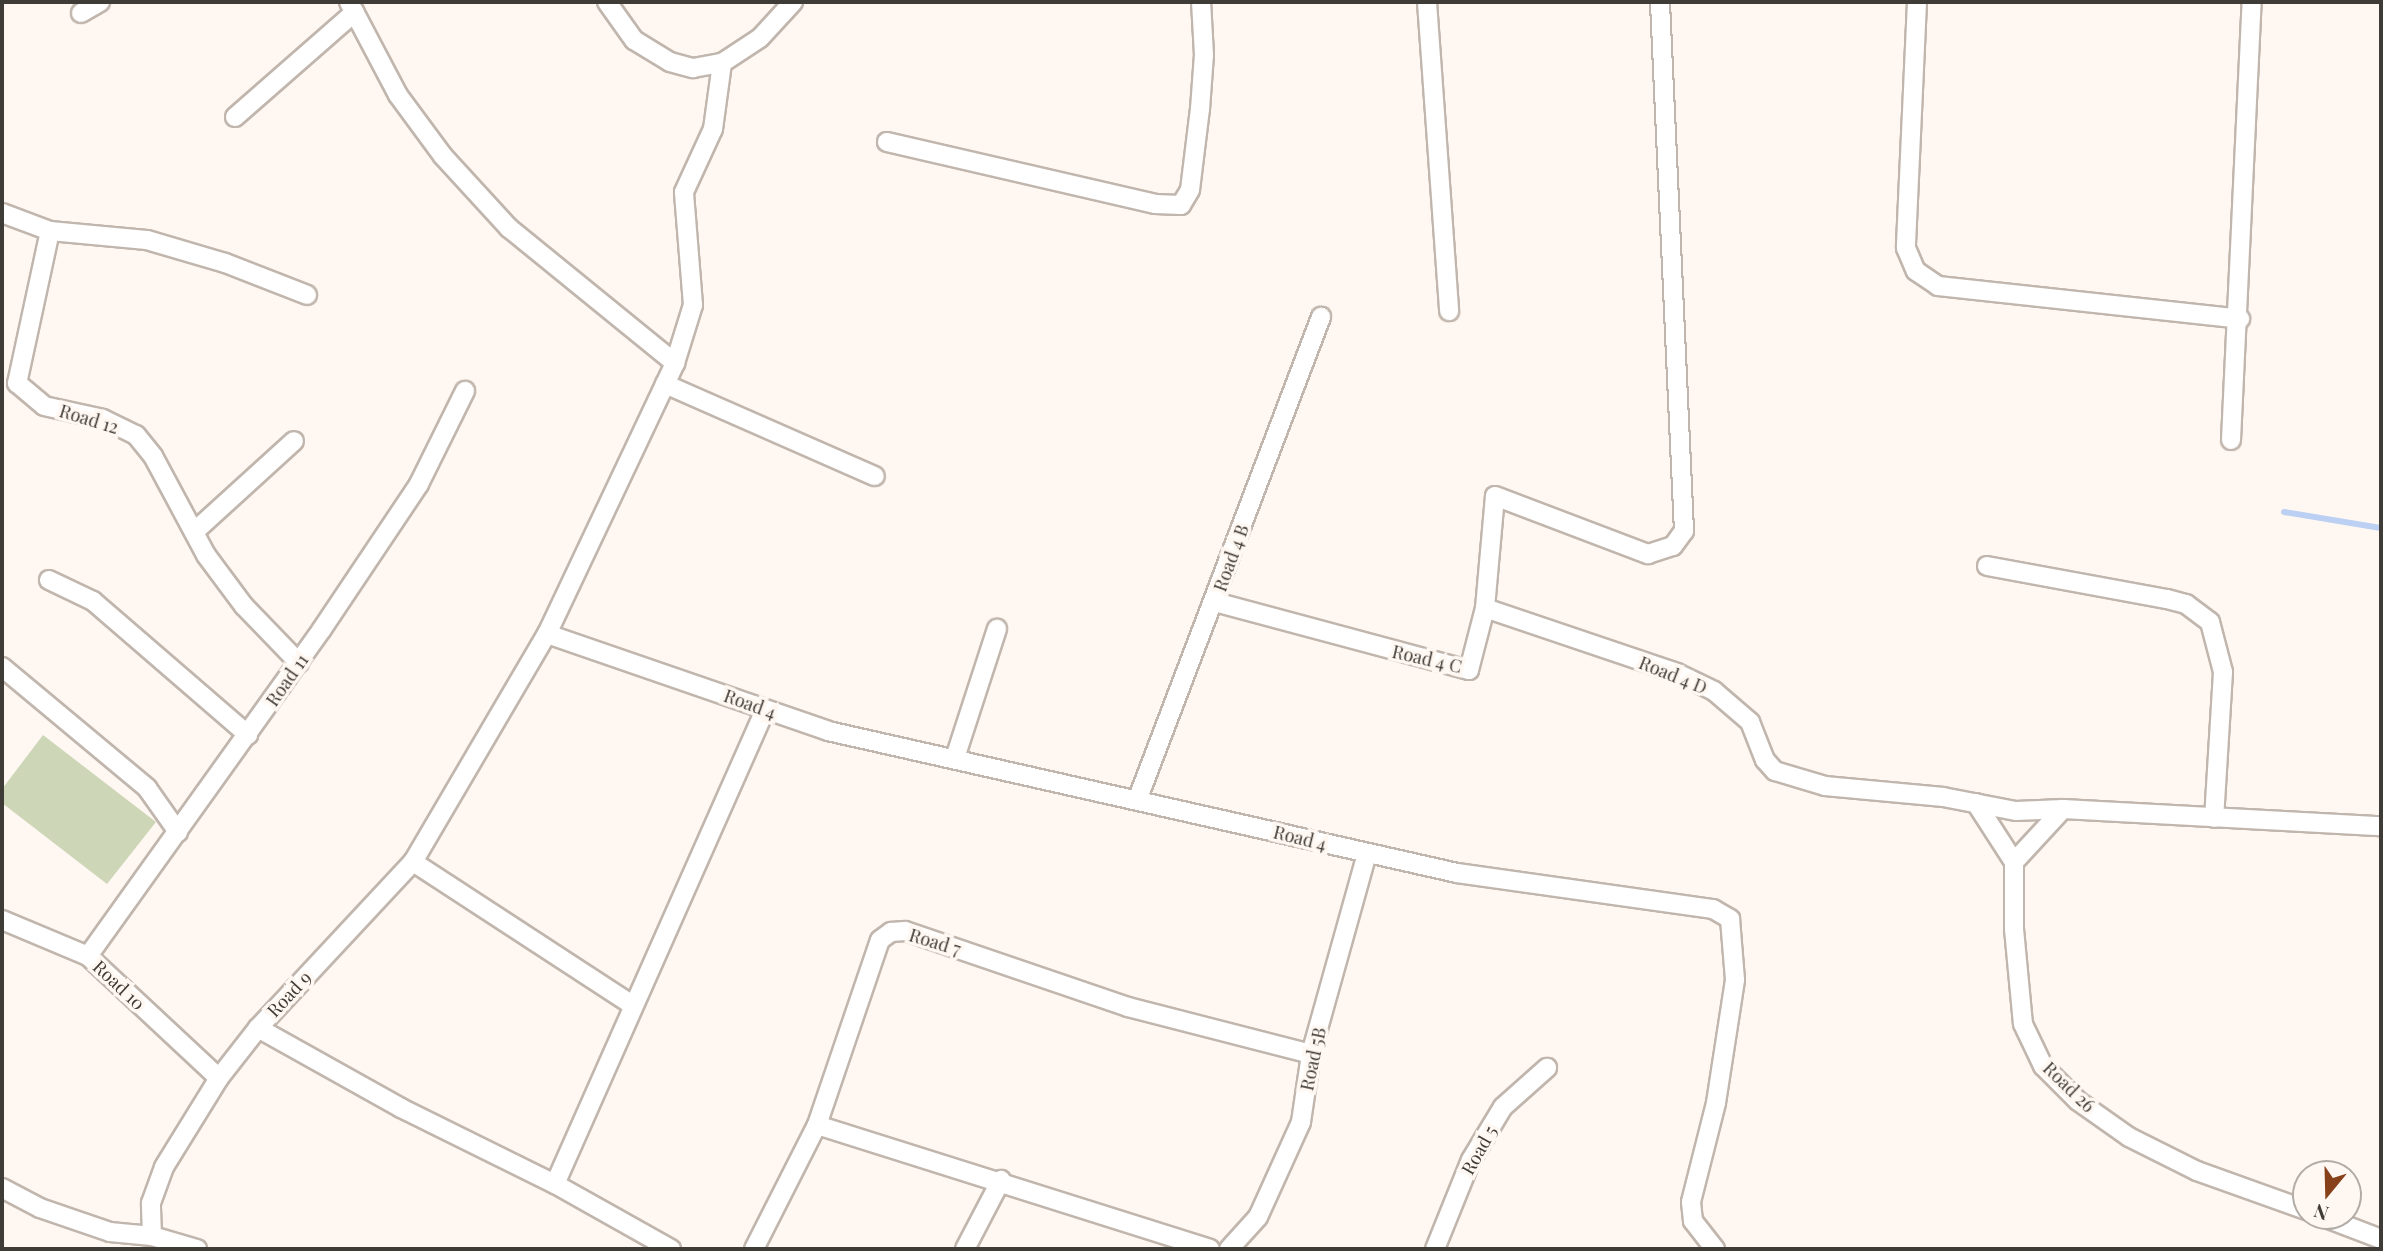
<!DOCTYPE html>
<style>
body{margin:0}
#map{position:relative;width:2383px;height:1251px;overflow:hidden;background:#fff8f2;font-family:"Playfair Display",serif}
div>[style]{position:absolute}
.green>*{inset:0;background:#cdd6b7}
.stream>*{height:6px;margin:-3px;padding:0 3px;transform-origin:3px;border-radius:3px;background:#bcd0f3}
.roads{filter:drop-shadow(2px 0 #c1b6ad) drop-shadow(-2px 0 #c1b6ad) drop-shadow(0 2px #c1b6ad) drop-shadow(0 -2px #c1b6ad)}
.minor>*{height:18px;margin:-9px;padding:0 9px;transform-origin:9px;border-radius:9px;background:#fff}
span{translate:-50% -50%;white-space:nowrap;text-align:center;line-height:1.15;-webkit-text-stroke:7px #fff8f2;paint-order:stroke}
.street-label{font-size:18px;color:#3f3b37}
.frame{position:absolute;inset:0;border:4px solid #3f3b37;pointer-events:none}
.north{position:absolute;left:2292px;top:1160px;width:70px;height:70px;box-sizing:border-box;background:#fff8f2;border:2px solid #b2aca7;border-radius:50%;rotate:199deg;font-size:19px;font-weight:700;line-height:28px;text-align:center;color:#3f3b37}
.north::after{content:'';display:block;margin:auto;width:24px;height:32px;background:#86401a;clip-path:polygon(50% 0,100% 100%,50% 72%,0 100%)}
</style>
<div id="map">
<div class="green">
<i style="clip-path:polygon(43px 735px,156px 822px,107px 884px,2px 803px,2px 789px)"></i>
</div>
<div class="stream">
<i style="left:2284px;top:512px;width:98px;rotate:9.4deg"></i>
</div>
<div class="roads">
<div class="minor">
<i style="left:349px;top:2px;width:105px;rotate:62.2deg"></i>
<i style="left:398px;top:95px;width:76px;rotate:53.6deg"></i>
<i style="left:443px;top:156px;width:98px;rotate:47.5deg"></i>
<i style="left:509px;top:228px;width:214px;rotate:39.1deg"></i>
<i style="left:607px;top:2px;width:47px;rotate:54.6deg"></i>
<i style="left:634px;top:40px;width:42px;rotate:31.4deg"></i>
<i style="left:670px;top:62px;width:24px;rotate:15deg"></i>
<i style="left:693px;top:68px;width:29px;rotate:-10deg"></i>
<i style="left:722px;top:63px;width:45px;rotate:-33.3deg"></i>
<i style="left:760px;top:38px;width:49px;rotate:-47.5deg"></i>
<i style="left:1427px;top:2px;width:310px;rotate:85.9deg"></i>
<i style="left:1917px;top:2px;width:246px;rotate:92.6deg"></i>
<i style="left:1906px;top:248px;width:25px;rotate:67deg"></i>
<i style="left:1916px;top:271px;width:27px;rotate:34deg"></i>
<i style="left:1938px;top:286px;width:304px;rotate:6.2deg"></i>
<i style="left:81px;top:13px;width:22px;rotate:-30deg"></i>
<i style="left:235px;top:117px;width:159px;rotate:-41.2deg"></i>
<i style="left:887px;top:142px;width:275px;rotate:13deg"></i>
<i style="left:1155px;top:204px;width:26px;rotate:2deg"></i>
<i style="left:1181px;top:205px;width:17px;rotate:-59deg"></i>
<i style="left:1190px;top:190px;width:82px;rotate:-83deg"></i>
<i style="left:1200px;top:109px;width:54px;rotate:-85.8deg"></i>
<i style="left:1204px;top:55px;width:53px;rotate:-93.2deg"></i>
<i style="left:2px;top:213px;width:51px;rotate:20.6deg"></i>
<i style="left:50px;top:231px;width:97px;rotate:5.3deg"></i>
<i style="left:147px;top:240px;width:81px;rotate:16.4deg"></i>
<i style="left:225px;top:263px;width:88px;rotate:21.3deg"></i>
<i style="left:50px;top:231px;width:156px;rotate:102.2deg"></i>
<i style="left:17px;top:383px;width:35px;rotate:40deg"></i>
<i style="left:44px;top:406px;width:60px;rotate:12.4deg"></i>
<i style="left:103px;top:419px;width:37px;rotate:26deg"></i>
<i style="left:136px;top:435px;width:27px;rotate:51deg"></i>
<i style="left:153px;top:456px;width:112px;rotate:61.8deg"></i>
<i style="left:206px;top:555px;width:64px;rotate:53.3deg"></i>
<i style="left:244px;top:606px;width:79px;rotate:46deg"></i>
<i style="left:665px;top:384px;width:229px;rotate:23.7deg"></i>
<i style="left:2231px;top:440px;width:439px;rotate:-87.3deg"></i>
<i style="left:194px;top:532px;width:135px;rotate:-42.3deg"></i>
<i style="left:1987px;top:566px;width:183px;rotate:10.4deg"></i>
<i style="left:2167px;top:599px;width:20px;rotate:15deg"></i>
<i style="left:2186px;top:604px;width:30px;rotate:37deg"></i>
<i style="left:2210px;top:622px;width:52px;rotate:75.4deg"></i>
<i style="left:2223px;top:672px;width:146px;rotate:93.5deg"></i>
<i style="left:49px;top:580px;width:49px;rotate:25.5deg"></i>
<i style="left:93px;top:601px;width:205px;rotate:40.8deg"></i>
<i style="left:1215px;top:602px;width:263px;rotate:15deg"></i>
<i style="left:1469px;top:670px;width:64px;rotate:-75.5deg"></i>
<i style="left:1485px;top:608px;width:112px;rotate:-84.9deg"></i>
<i style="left:1495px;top:496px;width:164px;rotate:20.8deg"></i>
<i style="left:1648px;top:554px;width:26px;rotate:-18deg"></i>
<i style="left:1673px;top:546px;width:19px;rotate:-54deg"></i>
<i style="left:1684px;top:531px;width:530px;rotate:-92.6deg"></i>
<i style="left:1485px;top:608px;width:203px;rotate:18.7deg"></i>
<i style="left:1677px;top:673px;width:41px;rotate:25.9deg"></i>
<i style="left:1714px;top:691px;width:48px;rotate:40.7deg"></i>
<i style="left:1750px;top:722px;width:41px;rotate:68.5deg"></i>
<i style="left:1765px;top:760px;width:15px;rotate:48deg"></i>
<i style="left:1775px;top:771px;width:52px;rotate:16.7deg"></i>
<i style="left:1825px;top:786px;width:119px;rotate:5.3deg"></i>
<i style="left:1943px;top:797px;width:74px;rotate:10.9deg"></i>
<i style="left:2016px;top:811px;width:47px;rotate:-2.4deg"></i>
<i style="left:2063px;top:809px;width:318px;rotate:3.1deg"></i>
<i style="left:547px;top:634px;width:297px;rotate:19deg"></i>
<i style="left:828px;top:731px;width:645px;rotate:12.72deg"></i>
<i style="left:1457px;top:873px;width:259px;rotate:8deg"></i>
<i style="left:1713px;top:909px;width:20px;rotate:30deg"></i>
<i style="left:1730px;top:919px;width:61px;rotate:85.3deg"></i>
<i style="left:1735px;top:980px;width:124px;rotate:98.8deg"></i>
<i style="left:1716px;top:1103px;width:102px;rotate:104.2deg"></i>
<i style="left:1691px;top:1202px;width:19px;rotate:84deg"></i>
<i style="left:1693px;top:1221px;width:36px;rotate:52deg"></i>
<i style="left:2px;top:667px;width:189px;rotate:39.8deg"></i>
<i style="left:147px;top:788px;width:54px;rotate:54.8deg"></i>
<i style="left:955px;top:758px;width:136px;rotate:-72deg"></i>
<i style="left:1138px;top:798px;width:515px;rotate:-69.17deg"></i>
<i style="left:1976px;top:803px;width:70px;rotate:57.2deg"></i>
<i style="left:2063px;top:809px;width:72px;rotate:132.8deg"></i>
<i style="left:2014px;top:862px;width:67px;rotate:90deg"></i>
<i style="left:2014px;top:929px;width:95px;rotate:84.6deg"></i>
<i style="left:2023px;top:1024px;width:47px;rotate:64.5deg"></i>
<i style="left:2043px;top:1066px;width:49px;rotate:45deg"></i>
<i style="left:2078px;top:1101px;width:62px;rotate:35.2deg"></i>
<i style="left:2129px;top:1137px;width:76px;rotate:26.6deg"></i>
<i style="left:2197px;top:1171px;width:116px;rotate:19.7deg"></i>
<i style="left:413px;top:862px;width:262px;rotate:33.1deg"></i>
<i style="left:2px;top:920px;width:93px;rotate:22.7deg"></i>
<i style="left:88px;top:956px;width:179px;rotate:43deg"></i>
<i style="left:88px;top:956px;width:402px;rotate:-54.4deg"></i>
<i style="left:322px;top:629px;width:174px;rotate:-56.2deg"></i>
<i style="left:419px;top:484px;width:104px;rotate:-63.7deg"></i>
<i style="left:258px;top:1028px;width:164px;rotate:29.2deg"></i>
<i style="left:401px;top:1108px;width:172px;rotate:26.3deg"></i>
<i style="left:555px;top:1184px;width:133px;rotate:29.3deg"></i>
<i style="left:817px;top:1125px;width:412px;rotate:17.5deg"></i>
<i style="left:555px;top:1184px;width:518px;rotate:-66.1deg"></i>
<i style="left:2px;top:1188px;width:43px;rotate:27.8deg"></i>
<i style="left:40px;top:1208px;width:74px;rotate:18.9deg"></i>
<i style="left:110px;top:1232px;width:42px;rotate:5.4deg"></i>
<i style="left:152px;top:1236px;width:47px;rotate:16.1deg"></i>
<i style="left:2321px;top:1216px;width:64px;rotate:21deg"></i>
<i style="left:152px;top:1236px;width:33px;rotate:-92deg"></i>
<i style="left:151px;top:1203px;width:38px;rotate:-70deg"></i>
<i style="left:164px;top:1167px;width:105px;rotate:-58.3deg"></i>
<i style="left:219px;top:1078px;width:63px;rotate:-52deg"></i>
<i style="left:258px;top:1028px;width:227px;rotate:-47deg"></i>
<i style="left:413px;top:862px;width:264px;rotate:-59.6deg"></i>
<i style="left:547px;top:634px;width:300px;rotate:-64.7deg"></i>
<i style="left:675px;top:363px;width:61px;rotate:-72.8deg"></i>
<i style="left:693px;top:305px;width:113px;rotate:-94.6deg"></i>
<i style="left:684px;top:192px;width:69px;rotate:-65.3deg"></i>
<i style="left:713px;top:129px;width:67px;rotate:-82.2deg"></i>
<i style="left:754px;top:1249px;width:139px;rotate:-63.1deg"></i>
<i style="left:817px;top:1125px;width:195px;rotate:-71.2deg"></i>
<i style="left:880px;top:940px;width:14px;rotate:-36deg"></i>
<i style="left:891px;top:932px;width:14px;rotate:-4deg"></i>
<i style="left:905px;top:931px;width:236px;rotate:18.8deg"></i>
<i style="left:1128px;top:1007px;width:189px;rotate:14.4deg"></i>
<i style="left:965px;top:1249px;width:78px;rotate:-62.4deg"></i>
<i style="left:1229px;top:1249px;width:43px;rotate:-47.8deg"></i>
<i style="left:1258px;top:1217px;width:104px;rotate:-65.6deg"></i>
<i style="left:1301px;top:1122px;width:69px;rotate:-81.6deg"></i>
<i style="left:1311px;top:1054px;width:208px;rotate:-74.4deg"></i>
<i style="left:1435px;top:1249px;width:96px;rotate:-68deg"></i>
<i style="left:1471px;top:1160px;width:62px;rotate:-58.9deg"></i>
<i style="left:1503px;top:1107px;width:59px;rotate:-41.6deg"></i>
</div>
</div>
<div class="street-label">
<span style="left:89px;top:419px;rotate:17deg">Road 12</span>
<span style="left:1231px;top:558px;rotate:-70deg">Road 4 B</span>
<span style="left:1427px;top:659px;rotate:13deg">Road 4 C</span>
<span style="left:1673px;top:675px;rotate:22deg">Road 4 D</span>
<span style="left:287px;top:680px;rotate:-55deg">Road 11</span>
<span style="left:750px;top:704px;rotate:20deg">Road 4</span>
<span style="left:1300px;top:838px;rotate:14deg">Road 4</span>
<span style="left:935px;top:942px;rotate:17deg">Road 7</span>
<span style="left:119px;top:985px;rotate:43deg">Road 10</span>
<span style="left:289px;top:994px;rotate:-47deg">Road 9</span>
<span style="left:1313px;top:1059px;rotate:-78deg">Road 5B</span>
<span style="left:2069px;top:1087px;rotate:44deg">Road 26</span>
<span style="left:1479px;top:1150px;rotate:-61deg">Road 5</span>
</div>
<div class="frame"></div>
<div class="north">N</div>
</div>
